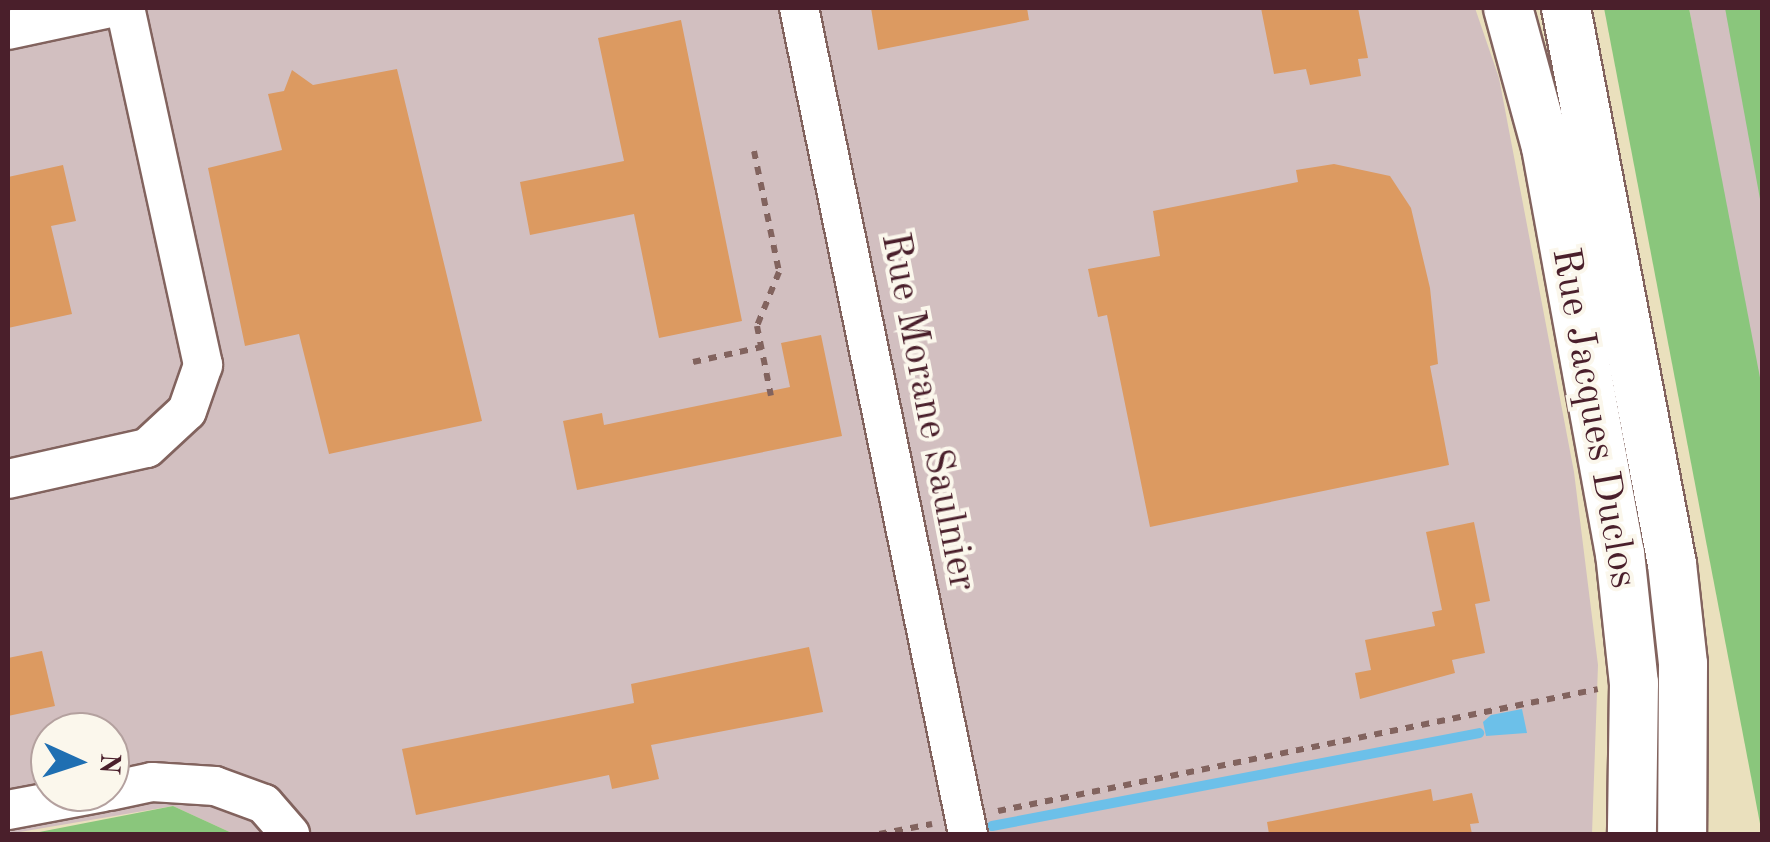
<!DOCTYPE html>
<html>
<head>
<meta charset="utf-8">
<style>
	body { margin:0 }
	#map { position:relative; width:1770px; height:842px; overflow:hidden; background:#eae0bd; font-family:"Old Standard TT",serif }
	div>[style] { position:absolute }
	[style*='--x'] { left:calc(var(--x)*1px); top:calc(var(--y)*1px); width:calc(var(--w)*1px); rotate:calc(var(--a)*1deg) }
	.industrial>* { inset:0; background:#d2bfc0 }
	.green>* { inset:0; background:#8ac67c }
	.water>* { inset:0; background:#6cc0e9 }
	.stream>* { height:10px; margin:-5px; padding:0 5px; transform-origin:5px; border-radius:5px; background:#6cc0e9 }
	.building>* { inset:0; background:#dc9a61 }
	.path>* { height:6px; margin-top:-3px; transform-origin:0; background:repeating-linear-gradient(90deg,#82635e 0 8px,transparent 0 16px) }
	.roads { filter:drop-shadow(2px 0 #82635e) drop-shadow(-2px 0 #82635e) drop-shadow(0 2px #82635e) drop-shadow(0 -2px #82635e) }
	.minor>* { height:38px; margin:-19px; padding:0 19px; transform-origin:19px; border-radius:19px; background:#fff }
	.major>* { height:48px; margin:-24px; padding:0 24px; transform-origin:24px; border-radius:24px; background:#fff }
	span { translate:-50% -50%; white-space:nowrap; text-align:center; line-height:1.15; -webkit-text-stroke:8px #fbf7ec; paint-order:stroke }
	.street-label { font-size:40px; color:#4a1f2b }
	.frame { position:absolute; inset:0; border:10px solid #4a1f2b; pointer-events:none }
	.north { position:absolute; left:30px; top:712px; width:100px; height:100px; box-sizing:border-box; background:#fbf7ec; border:2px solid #b4a19f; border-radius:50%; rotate:93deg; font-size:28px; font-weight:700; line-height:40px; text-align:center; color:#4a1f2b }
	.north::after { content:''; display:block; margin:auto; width:35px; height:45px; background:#1f6fb2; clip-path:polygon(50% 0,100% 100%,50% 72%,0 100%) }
</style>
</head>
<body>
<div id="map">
	<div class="industrial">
		<i style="clip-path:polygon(evenodd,8px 8px,1475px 8px,1499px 78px,1574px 472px,1598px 665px,1592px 834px,234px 834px,173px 806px,8px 834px,8px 8px,50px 732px,110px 732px,110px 792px,50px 792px,50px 732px)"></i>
		<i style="clip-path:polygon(1689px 8px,1762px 8px,1762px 388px,1756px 372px)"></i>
	</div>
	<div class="green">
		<i style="clip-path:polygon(1604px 8px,1689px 8px,1762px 388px,1762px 834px)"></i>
		<i style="clip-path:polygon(1725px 8px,1762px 8px,1762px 203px,1760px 199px)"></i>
		<i style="clip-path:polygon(173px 806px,234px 834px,29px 834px)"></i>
	</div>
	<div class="water">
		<i style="clip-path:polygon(1522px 709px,1527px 733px,1486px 736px,1483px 722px,1491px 715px)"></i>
	</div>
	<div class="stream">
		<i style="--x:992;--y:826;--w:496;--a:-10.8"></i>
	</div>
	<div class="building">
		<i style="clip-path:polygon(871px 8px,1027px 8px,1029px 20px,878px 50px)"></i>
		<i style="clip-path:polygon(1261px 8px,1358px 8px,1368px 58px,1358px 59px,1361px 76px,1310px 85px,1306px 69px,1274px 74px)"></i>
		<i style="clip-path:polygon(681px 20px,742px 321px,659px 338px,634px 214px,530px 235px,520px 182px,624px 161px,598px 38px)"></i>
		<i style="clip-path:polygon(397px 69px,482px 421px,329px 454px,299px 334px,245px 346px,208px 168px,282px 150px,268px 94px,284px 91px,292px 70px,313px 85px)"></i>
		<i style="clip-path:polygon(1334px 164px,1390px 176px,1411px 208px,1430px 288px,1438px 364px,1430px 366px,1449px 465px,1150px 527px,1107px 315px,1098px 317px,1088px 269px,1160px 256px,1153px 211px,1298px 182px,1296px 170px)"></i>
		<i style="clip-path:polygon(63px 165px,76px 221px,51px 226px,72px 314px,8px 328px,8px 177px)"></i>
		<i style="clip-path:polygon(821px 335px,842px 436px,577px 490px,563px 421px,602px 413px,604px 425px,790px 387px,781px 343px)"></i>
		<i style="clip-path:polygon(1474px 522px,1490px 601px,1475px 604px,1485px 653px,1452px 660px,1455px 673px,1360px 699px,1355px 673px,1371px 670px,1365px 640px,1435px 626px,1432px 612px,1442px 610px,1426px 532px)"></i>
		<i style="clip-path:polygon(809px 647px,823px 712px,651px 745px,659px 779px,612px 789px,609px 775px,416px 815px,402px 749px,634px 703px,631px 684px)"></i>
		<i style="clip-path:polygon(42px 651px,55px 706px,8px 716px,8px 658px)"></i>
		<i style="clip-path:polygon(1431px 789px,1433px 801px,1472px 793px,1479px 823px,1470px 824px,1472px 834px,1269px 834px,1267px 822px)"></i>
	</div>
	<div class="path">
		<i style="--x:754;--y:151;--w:124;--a:78.3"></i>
		<i style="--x:779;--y:272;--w:58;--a:112.2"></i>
		<i style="--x:757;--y:326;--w:71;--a:78.7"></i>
		<i style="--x:693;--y:362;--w:71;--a:-12.3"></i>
		<i style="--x:998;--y:811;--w:612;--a:-11.49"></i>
		<i style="--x:879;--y:834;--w:54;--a:-10.7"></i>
	</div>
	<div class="roads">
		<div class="minor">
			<i style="--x:799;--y:8;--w:843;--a:78.44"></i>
			<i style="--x:8;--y:30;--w:105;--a:-12.1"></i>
			<i style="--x:8;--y:479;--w:142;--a:-12.6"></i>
			<i style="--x:147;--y:448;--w:54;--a:-42.8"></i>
			<i style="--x:187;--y:411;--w:49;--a:-70.8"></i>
			<i style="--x:203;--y:365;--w:365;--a:-102.3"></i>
			<i style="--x:110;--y:791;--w:43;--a:-12.1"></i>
			<i style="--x:152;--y:782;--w:63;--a:3.6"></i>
			<i style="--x:215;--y:786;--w:52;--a:20.2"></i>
			<i style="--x:264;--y:804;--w:40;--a:49"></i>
			<i style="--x:8;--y:810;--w:97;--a:-10.7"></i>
		</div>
		<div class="major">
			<i style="--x:1508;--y:8;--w:144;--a:74.7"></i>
			<i style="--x:1546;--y:147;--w:413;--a:79.7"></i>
			<i style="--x:1620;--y:553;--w:131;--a:83.9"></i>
			<i style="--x:1634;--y:683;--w:151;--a:90.8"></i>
			<i style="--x:1566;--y:8;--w:566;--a:79.21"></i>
			<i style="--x:1672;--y:564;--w:101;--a:83.7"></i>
			<i style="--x:1683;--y:664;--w:170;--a:90.3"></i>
		</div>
	</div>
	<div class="street-label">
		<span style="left:927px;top:412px;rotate:79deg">Rue Morane Saulnier</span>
		<span style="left:1593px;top:418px;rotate:80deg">Rue Jacques Duclos</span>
	</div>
	<div class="frame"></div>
	<div class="north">N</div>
</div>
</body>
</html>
